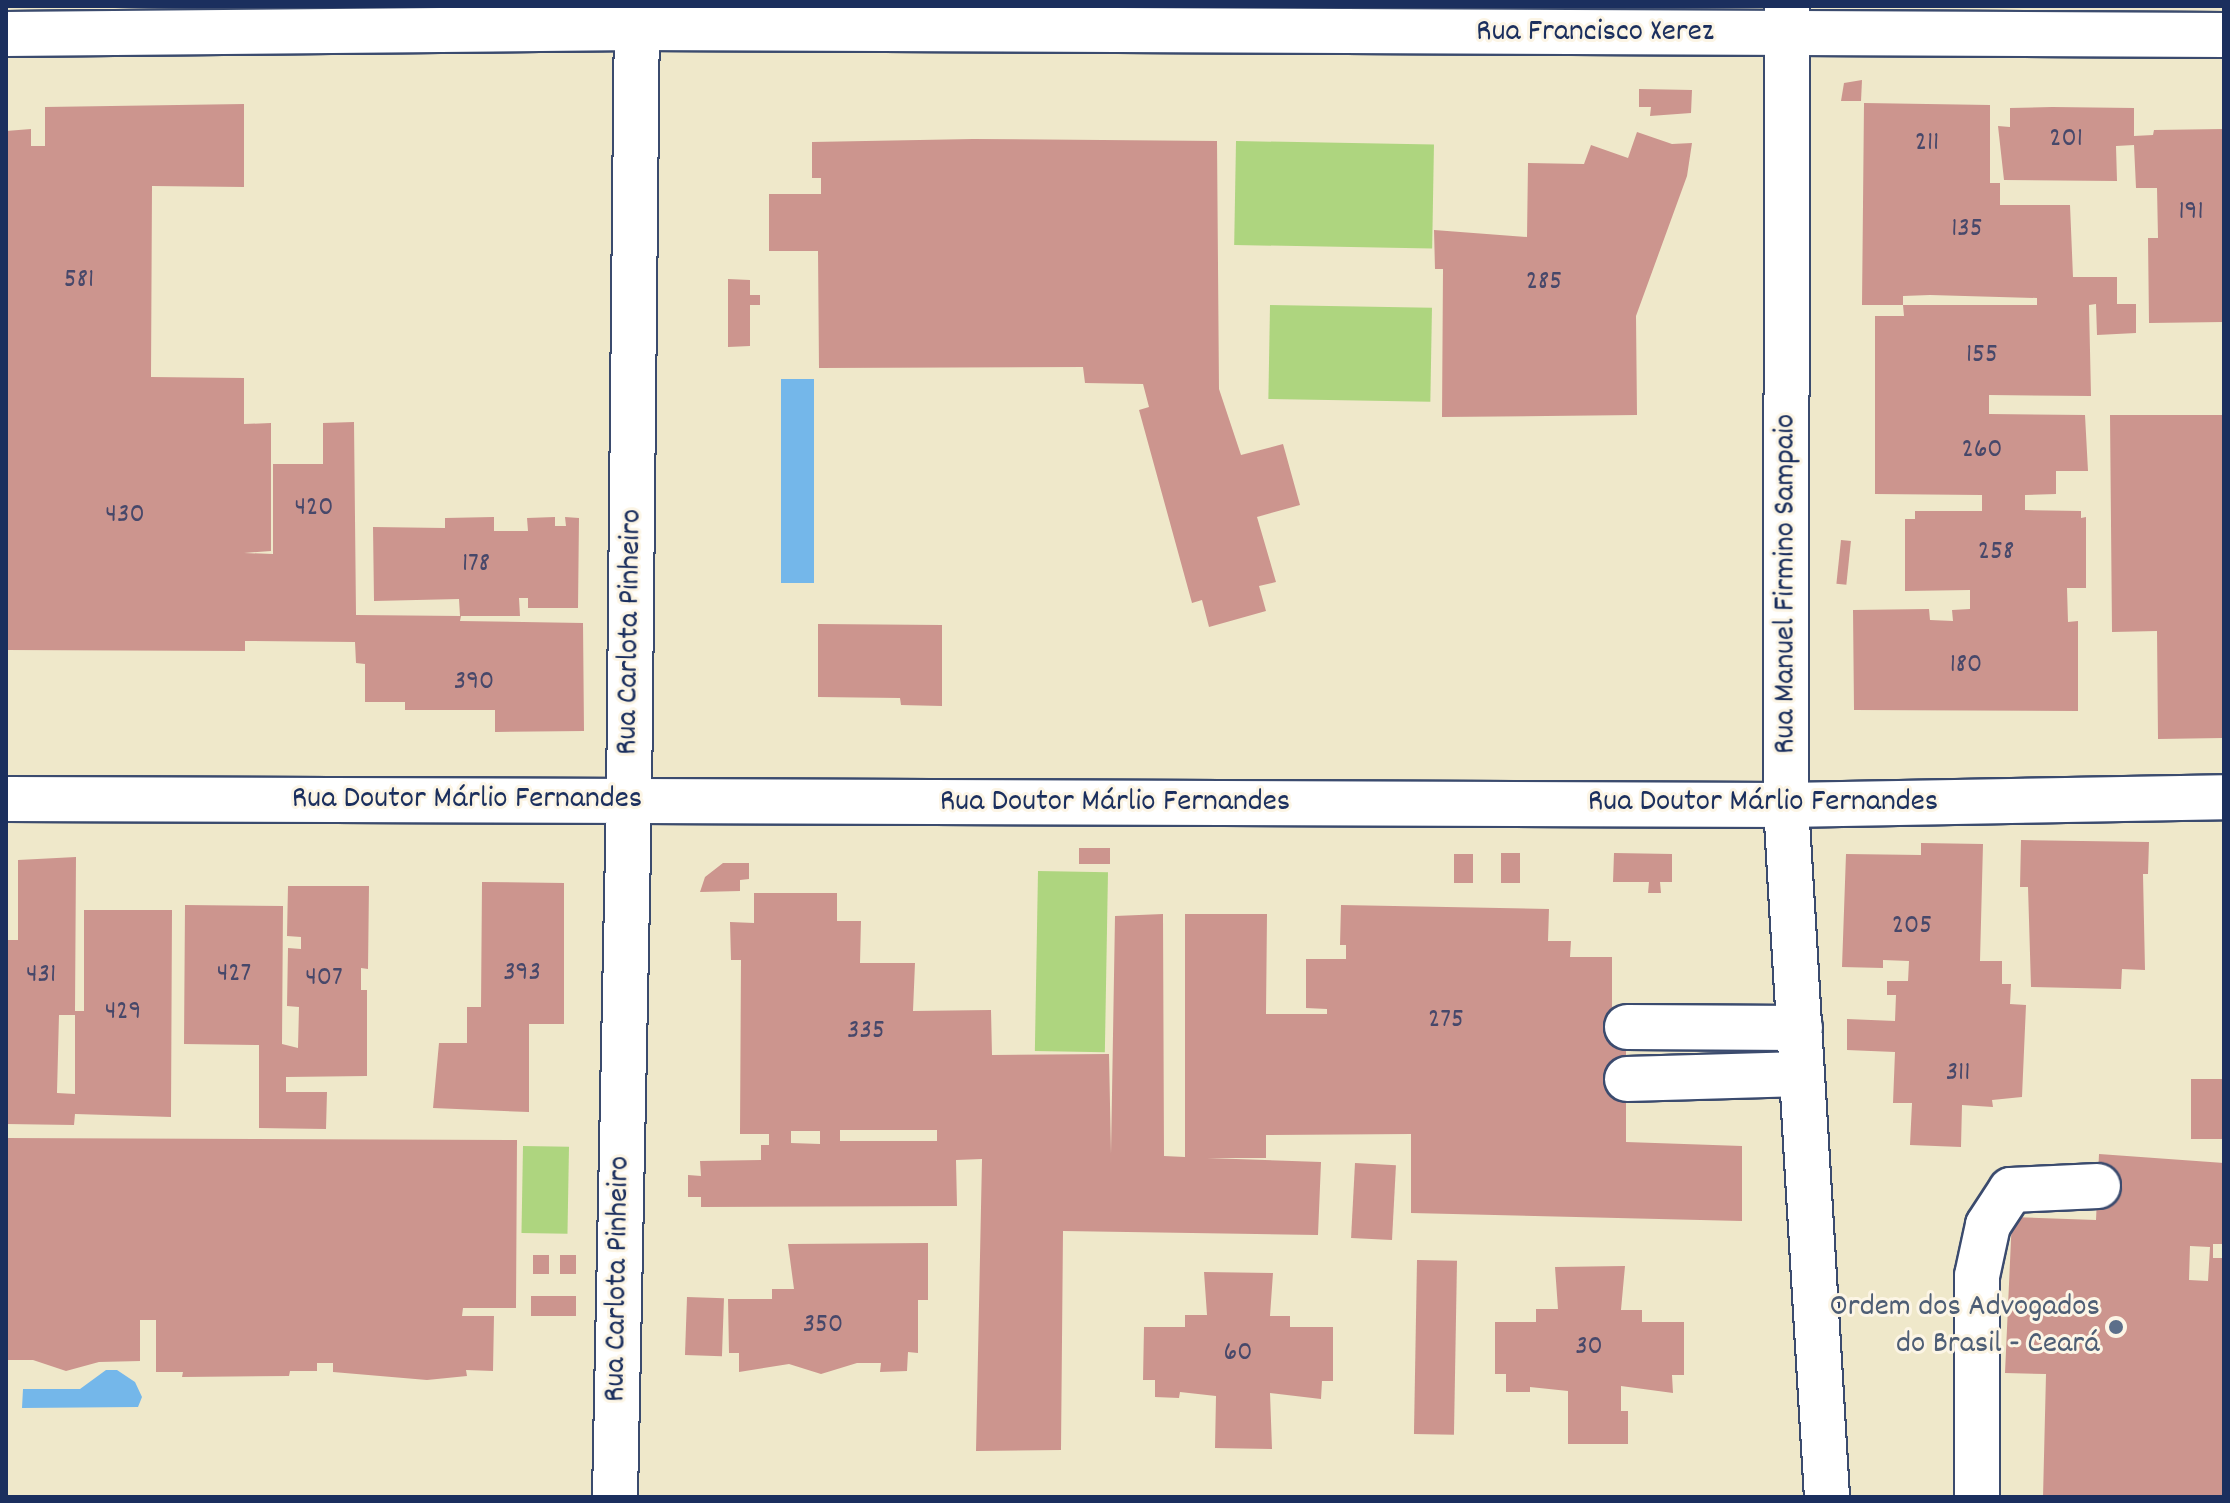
<!DOCTYPE html>
<html>
<head>
<meta charset="utf-8">
<style>
	body { margin:0 }
	#map { position:relative; width:2230px; height:1503px; overflow:hidden; background:#efe8ca; font-family:Dekko,sans-serif }
	div>[style] { position:absolute }
	[style*='--x'] { left:calc(var(--x)*1px); top:calc(var(--y)*1px); width:calc(var(--w)*1px); rotate:calc(var(--a)*1deg) }
	.green>* { inset:0; background:#aed57f; transform-origin:0 0 }
	.water>* { inset:0; background:#74b7ea; transform-origin:0 0 }
	.building>* { inset:0; background:#cc958e; transform-origin:0 0 }
	.roads { filter:drop-shadow(2px 0 #3b4b6e) drop-shadow(-2px 0 #3b4b6e) drop-shadow(0 2px #3b4b6e) drop-shadow(0 -2px #3b4b6e) }
	.minor>* { height:44px; margin:-22px; padding:0 22px; transform-origin:22px; border-radius:22px; background:#fff }
	.dots>* { width:22px; height:22px; translate:-50% -50%; box-sizing:border-box; border:4px solid #fcf5e5; border-radius:50% }
	span { translate:-50% -50%; white-space:nowrap; text-align:center; line-height:1.15; -webkit-text-stroke:6px #fcf5e5; paint-order:stroke }
	.number-label { font-size:28px; color:#47486a }
	.number-label span { -webkit-text-stroke-width:0 }
	.street-label { font-size:32px; color:#1b2f5e }
	.service-label { font-size:32px; color:#4e5e75 }
	.right { translate:-100% -50%; text-align:right }
	.frame { position:absolute; inset:0; border:8px solid #1b2f5e; pointer-events:none }
</style>
</head>
<body>
<div id="map">
	<div class="green">
		<i style="left:1236px;top:141px;width:198px;height:104px;rotate:1deg"></i>
		<i style="left:1270px;top:305px;width:162px;height:94px;rotate:1deg"></i>
		<i style="left:1038px;top:871px;width:70px;height:180px;rotate:1deg"></i>
		<i style="left:523px;top:1146px;width:46px;height:87px;rotate:1deg"></i>
	</div>
	<div class="water">
		<i style="left:781px;top:379px;width:33px;height:204px"></i>
		<i style="clip-path:polygon(106px 1370px,117px 1370px,135px 1382px,142px 1397px,138px 1407px,22px 1408px,23px 1389px,80px 1389px)"></i>
	</div>
	<div class="building">
		<i style="clip-path:polygon(1862px 80px,1861px 101px,1841px 101px,1844px 83px)"></i>
		<i style="clip-path:polygon(1639px 89px,1692px 90px,1691px 113px,1650px 116px,1651px 107px,1639px 107px)"></i>
		<i style="clip-path:polygon(1864px 103px,1990px 105px,1990px 183px,2000px 183px,2000px 205px,2070px 205px,2073px 277px,2117px 277px,2117px 304px,2136px 304px,2136px 333px,2097px 335px,2096px 304px,2089px 305px,2091px 396px,1989px 395px,1989px 414px,2085px 415px,2088px 471px,2056px 471px,2056px 494px,2025px 495px,2025px 510px,2081px 511px,2081px 518px,2086px 517px,2086px 588px,2067px 588px,2068px 622px,2078px 621px,2078px 711px,1854px 710px,1853px 610px,1929px 609px,1930px 620px,1953px 621px,1952px 610px,1970px 609px,1970px 590px,1905px 591px,1905px 519px,1915px 519px,1915px 511px,1982px 511px,1982px 495px,1875px 494px,1875px 316px,1904px 316px,1903px 305px,2037px 305px,2037px 298px,1930px 295px,1903px 296px,1903px 305px,1862px 305px)"></i>
		<i style="clip-path:polygon(244px 104px,244px 187px,152px 186px,151px 377px,244px 378px,244px 424px,271px 423px,271px 551px,244px 553px,273px 554px,273px 464px,323px 464px,323px 423px,354px 422px,356px 615px,460px 616px,459px 599px,374px 601px,373px 527px,445px 528px,445px 518px,494px 517px,494px 531px,528px 531px,527px 518px,555px 517px,555px 526px,566px 526px,565px 517px,579px 518px,578px 608px,528px 608px,528px 598px,519px 598px,520px 616px,461px 616px,460px 621px,583px 623px,584px 731px,495px 732px,495px 710px,405px 710px,405px 702px,365px 702px,365px 664px,356px 663px,355px 642px,245px 641px,245px 651px,6px 650px,6px 131px,31px 129px,31px 146px,45px 146px,45px 107px)"></i>
		<i style="clip-path:polygon(2052px 107px,2134px 108px,2134px 136px,2153px 135px,2154px 130px,2224px 129px,2224px 322px,2149px 323px,2148px 238px,2158px 238px,2157px 188px,2136px 188px,2134px 145px,2116px 146px,2117px 181px,2004px 180px,1998px 126px,2010px 127px,2010px 108px)"></i>
		<i style="clip-path:polygon(1637px 132px,1672px 144px,1692px 143px,1687px 176px,1636px 316px,1637px 415px,1442px 417px,1443px 269px,1435px 269px,1434px 230px,1527px 237px,1528px 163px,1584px 164px,1591px 145px,1628px 158px)"></i>
		<i style="clip-path:polygon(973px 139px,1217px 141px,1219px 389px,1241px 455px,1283px 444px,1300px 505px,1257px 517px,1276px 582px,1259px 586px,1266px 611px,1209px 627px,1202px 600px,1192px 603px,1139px 410px,1149px 407px,1143px 384px,1085px 383px,1083px 367px,819px 368px,818px 251px,769px 251px,769px 194px,821px 194px,821px 178px,812px 178px,812px 142px)"></i>
		<i style="clip-path:polygon(728px 279px,750px 280px,750px 295px,760px 295px,760px 305px,750px 305px,750px 346px,728px 347px)"></i>
		<i style="clip-path:polygon(2110px 415px,2224px 415px,2223px 738px,2158px 739px,2157px 631px,2112px 632px)"></i>
		<i style="left:1841px;top:540px;width:10px;height:44px;rotate:6deg"></i>
		<i style="clip-path:polygon(818px 624px,942px 625px,942px 706px,901px 705px,900px 698px,818px 697px)"></i>
		<i style="clip-path:polygon(2021px 840px,2149px 842px,2148px 874px,2143px 874px,2145px 970px,2122px 969px,2121px 989px,2031px 987px,2028px 887px,2020px 887px)"></i>
		<i style="clip-path:polygon(1921px 843px,1983px 844px,1980px 961px,2002px 961px,2002px 984px,2011px 984px,2010px 1004px,2026px 1005px,2022px 1097px,1992px 1100px,1993px 1107px,1962px 1105px,1961px 1147px,1910px 1145px,1912px 1103px,1893px 1103px,1895px 1052px,1847px 1050px,1847px 1019px,1895px 1021px,1896px 995px,1887px 995px,1887px 981px,1908px 981px,1909px 961px,1883px 960px,1883px 968px,1842px 967px,1846px 854px,1921px 855px)"></i>
		<i style="left:1110px;top:848px;width:16px;height:31px;rotate:90deg"></i>
		<i style="left:1501px;top:853px;width:19px;height:30px"></i>
		<i style="clip-path:polygon(1614px 853px,1672px 854px,1672px 882px,1660px 882px,1661px 893px,1648px 893px,1649px 882px,1613px 882px)"></i>
		<i style="left:1454px;top:854px;width:19px;height:29px"></i>
		<i style="clip-path:polygon(evenodd,76px 857px,75px 1011px,84px 1011px,84px 910px,172px 910px,171px 1117px,75px 1114px,74px 1125px,6px 1124px,6px 940px,18px 940px,18px 860px,76px 857px,59px 1015px,75px 1015px,75px 1094px,57px 1093px,59px 1015px)"></i>
		<i style="clip-path:polygon(723px 863px,749px 863px,749px 879px,740px 880px,740px 891px,700px 892px,705px 877px)"></i>
		<i style="clip-path:polygon(482px 882px,564px 883px,564px 1024px,529px 1024px,529px 1112px,433px 1108px,439px 1043px,467px 1043px,467px 1007px,481px 1007px)"></i>
		<i style="clip-path:polygon(288px 886px,369px 886px,368px 969px,361px 968px,361px 990px,367px 990px,367px 1076px,286px 1077px,286px 1092px,327px 1092px,326px 1129px,259px 1128px,259px 1045px,184px 1044px,185px 905px,283px 906px,282px 1044px,298px 1048px,299px 1007px,287px 1006px,288px 948px,301px 949px,301px 937px,287px 936px)"></i>
		<i style="clip-path:polygon(evenodd,754px 893px,837px 893px,837px 921px,861px 921px,860px 963px,915px 963px,913px 1011px,991px 1010px,992px 1055px,1109px 1054px,1111px 1154px,1115px 916px,1163px 914px,1164px 1156px,1185px 1157px,1185px 914px,1267px 914px,1266px 1014px,1327px 1014px,1327px 1009px,1306px 1008px,1306px 959px,1346px 959px,1346px 945px,1340px 945px,1341px 905px,1549px 909px,1548px 941px,1571px 941px,1570px 957px,1612px 957px,1612px 1008px,1626px 1008px,1626px 1142px,1742px 1146px,1742px 1221px,1411px 1213px,1411px 1134px,1266px 1135px,1266px 1158px,1207px 1158px,1321px 1162px,1318px 1235px,1063px 1231px,1061px 1450px,976px 1451px,982px 1159px,956px 1160px,957px 1206px,701px 1207px,701px 1197px,688px 1197px,688px 1175px,701px 1176px,700px 1161px,761px 1160px,761px 1145px,769px 1145px,769px 1134px,740px 1134px,741px 960px,731px 960px,730px 922px,754px 923px,754px 893px,840px 1130px,937px 1130px,937px 1141px,840px 1141px,840px 1130px,754px 893px,791px 1131px,820px 1131px,820px 1144px,791px 1143px,791px 1131px)"></i>
		<i style="left:2191px;top:1079px;width:33px;height:60px"></i>
		<i style="clip-path:polygon(6px 1138px,517px 1140px,516px 1308px,463px 1308px,462px 1316px,494px 1316px,493px 1371px,466px 1370px,467px 1376px,427px 1380px,333px 1372px,333px 1363px,317px 1363px,317px 1371px,290px 1371px,289px 1376px,182px 1377px,183px 1372px,156px 1372px,156px 1320px,140px 1320px,140px 1361px,99px 1362px,66px 1371px,33px 1360px,6px 1360px)"></i>
		<i style="clip-path:polygon(evenodd,2099px 1154px,2224px 1163px,2224px 1244px,2213px 1244px,2213px 1258px,2224px 1258px,2224px 1497px,2043px 1497px,2046px 1374px,2005px 1373px,2012px 1217px,2096px 1220px,2099px 1154px,2190px 1246px,2210px 1247px,2208px 1281px,2189px 1280px,2190px 1246px)"></i>
		<i style="left:1355px;top:1163px;width:41px;height:75px;rotate:3deg"></i>
		<i style="clip-path:polygon(928px 1243px,928px 1300px,918px 1300px,918px 1353px,908px 1352px,907px 1371px,880px 1372px,881px 1363px,857px 1363px,821px 1374px,789px 1364px,739px 1372px,739px 1353px,729px 1353px,728px 1299px,772px 1299px,772px 1289px,794px 1289px,788px 1244px)"></i>
		<i style="left:549px;top:1255px;width:19px;height:16px;rotate:90deg"></i>
		<i style="left:560px;top:1255px;width:16px;height:19px"></i>
		<i style="left:1417px;top:1260px;width:40px;height:174px;rotate:1deg"></i>
		<i style="clip-path:polygon(1625px 1266px,1621px 1310px,1642px 1310px,1642px 1322px,1684px 1322px,1684px 1375px,1672px 1375px,1673px 1393px,1621px 1386px,1621px 1411px,1628px 1411px,1628px 1444px,1568px 1444px,1568px 1391px,1530px 1387px,1530px 1392px,1506px 1392px,1506px 1374px,1495px 1374px,1495px 1322px,1536px 1322px,1536px 1309px,1558px 1309px,1555px 1267px)"></i>
		<i style="clip-path:polygon(1204px 1272px,1273px 1273px,1270px 1316px,1290px 1316px,1290px 1327px,1333px 1327px,1333px 1381px,1322px 1381px,1321px 1399px,1270px 1393px,1272px 1449px,1215px 1448px,1216px 1396px,1180px 1392px,1179px 1398px,1155px 1397px,1155px 1380px,1143px 1380px,1144px 1327px,1185px 1327px,1185px 1315px,1207px 1315px)"></i>
		<i style="left:531px;top:1296px;width:45px;height:20px"></i>
		<i style="left:687px;top:1297px;width:37px;height:58px;rotate:2deg"></i>
	</div>
	<div class="roads">
		<div class="minor">
			<i style="--x:1787;--y:6;--w:799;--a:90.07"></i>
			<i style="--x:1786;--y:805;--w:693;--a:86.61"></i>
			<i style="--x:6;--y:34;--w:631;--a:-0.54"></i>
			<i style="--x:637;--y:28;--w:1587;--a:0.25"></i>
			<i style="--x:6;--y:799;--w:1780;--a:0.19"></i>
			<i style="--x:1786;--y:805;--w:438;--a:-1"></i>
			<i style="--x:1627;--y:1027;--w:173;--a:0.3"></i>
			<i style="--x:1627;--y:1079;--w:175;--a:-1.6"></i>
			<i style="--x:615;--y:1497;--w:696;--a:-88.85"></i>
			<i style="--x:629;--y:801;--w:795;--a:-89.42"></i>
			<i style="--x:1977;--y:1497;--w:221;--a:-90"></i>
			<i style="--x:1977;--y:1276;--w:52;--a:-77.8"></i>
			<i style="--x:1988;--y:1225;--w:42;--a:-56.7"></i>
			<i style="--x:2011;--y:1190;--w:87;--a:-2.6"></i>
		</div>
	</div>
	<div class="dots">
		<i style="left:2116px;top:1327px;background:#5c6f8a"></i>
	</div>
	<div class="number-label">
		<span style="left:2066px;top:140px">201</span>
		<span style="left:1927px;top:144px">211</span>
		<span style="left:2191px;top:213px">191</span>
		<span style="left:1967px;top:230px">135</span>
		<span style="left:79px;top:281px">581</span>
		<span style="left:1544px;top:283px">285</span>
		<span style="left:1982px;top:356px">155</span>
		<span style="left:1982px;top:451px">260</span>
		<span style="left:314px;top:509px">420</span>
		<span style="left:125px;top:516px">430</span>
		<span style="left:1996px;top:553px">258</span>
		<span style="left:476px;top:565px">178</span>
		<span style="left:1966px;top:666px">180</span>
		<span style="left:474px;top:683px">390</span>
		<span style="left:1912px;top:927px">205</span>
		<span style="left:522px;top:974px">393</span>
		<span style="left:234px;top:975px">427</span>
		<span style="left:41px;top:976px">431</span>
		<span style="left:324px;top:979px">407</span>
		<span style="left:123px;top:1013px">429</span>
		<span style="left:1446px;top:1021px">275</span>
		<span style="left:866px;top:1032px">335</span>
		<span style="left:1958px;top:1074px">311</span>
		<span style="left:823px;top:1326px">350</span>
		<span style="left:1589px;top:1348px">30</span>
		<span style="left:1238px;top:1354px">60</span>
	</div>
	<div class="street-label">
		<span style="left:1595px;top:33px">Rua Francisco Xerez</span>
		<span style="left:1787px;top:584px;rotate:-90deg">Rua Manuel Firmino Sampaio</span>
		<span style="left:631px;top:632px;rotate:-89deg">Rua Carlota Pinheiro</span>
		<span style="left:467px;top:800px">Rua Doutor Márlio Fernandes</span>
		<span style="left:1115px;top:803px">Rua Doutor Márlio Fernandes</span>
		<span style="left:1763px;top:803px">Rua Doutor Márlio Fernandes</span>
		<span style="left:619px;top:1279px;rotate:-89deg">Rua Carlota Pinheiro</span>
	</div>
	<div class="service-label">
		<span class="right" style="left:2100px;top:1327px">Ordem dos Advogados<br>do Brasil - Ceará</span>
	</div>
	<div class="frame"></div>
</div>
</body>
</html>
